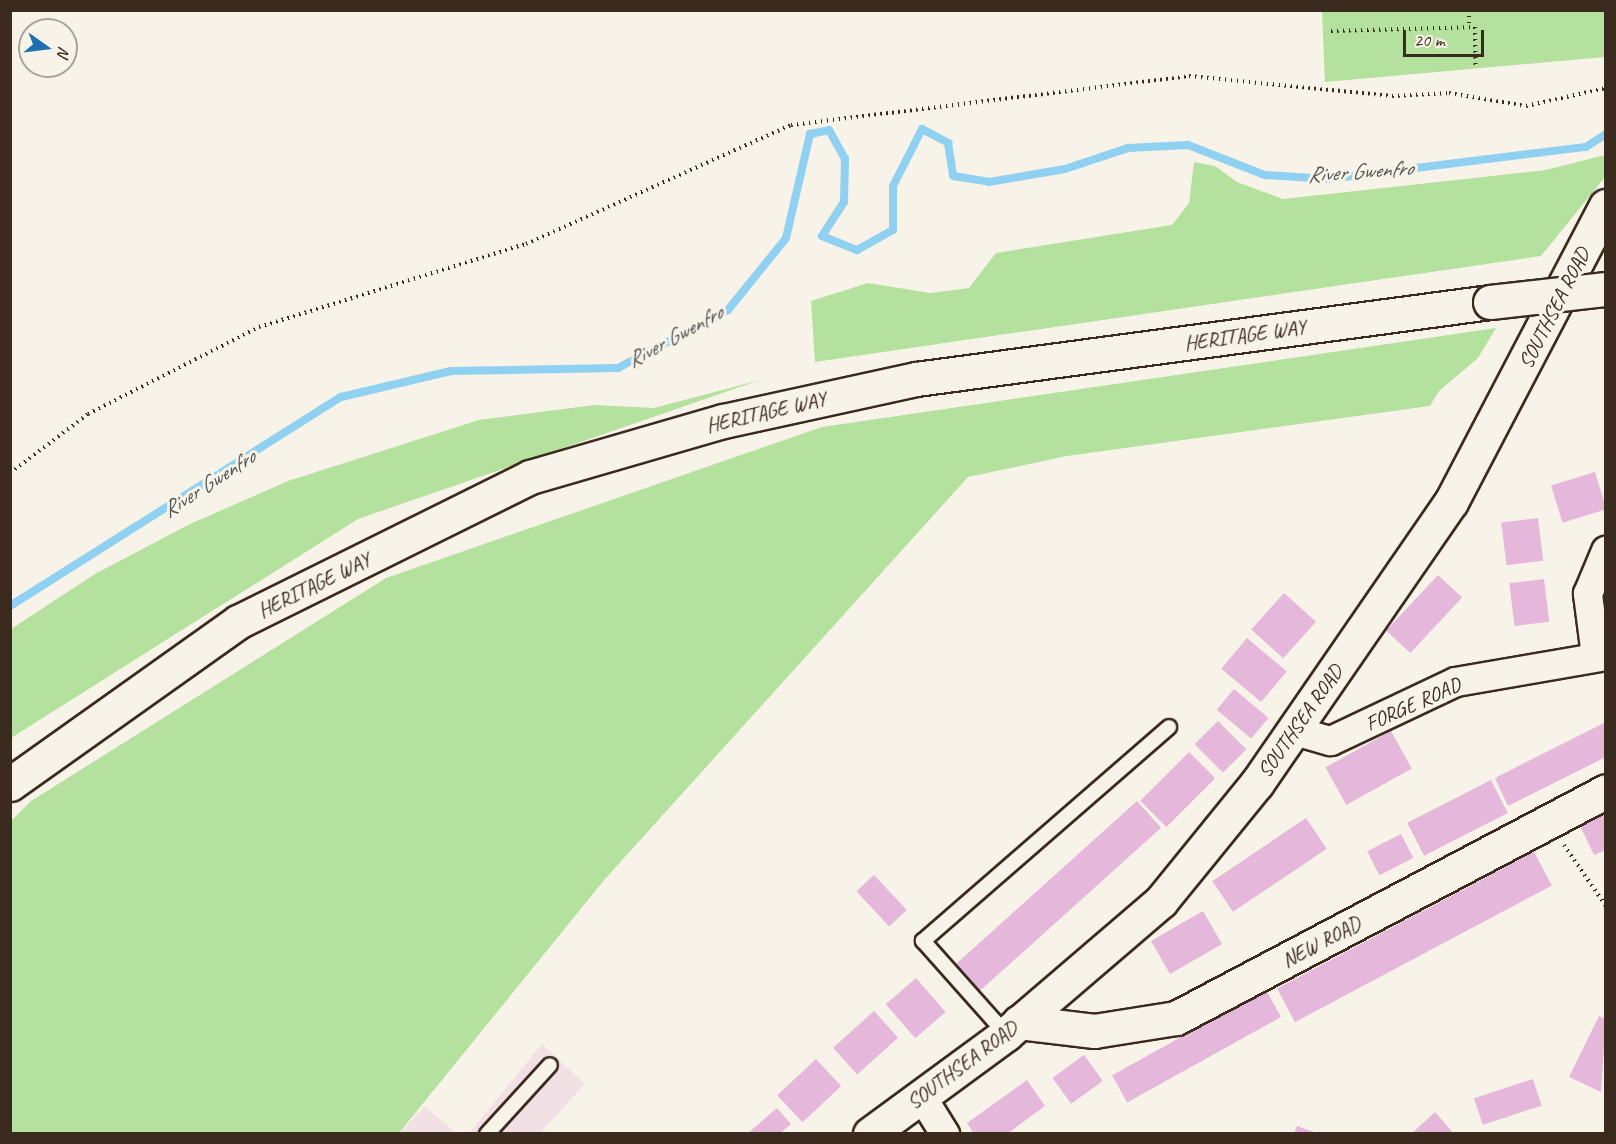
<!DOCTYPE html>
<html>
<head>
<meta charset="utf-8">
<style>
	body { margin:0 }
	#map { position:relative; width:1616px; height:1144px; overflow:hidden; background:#f7f3e8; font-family:Caveat,sans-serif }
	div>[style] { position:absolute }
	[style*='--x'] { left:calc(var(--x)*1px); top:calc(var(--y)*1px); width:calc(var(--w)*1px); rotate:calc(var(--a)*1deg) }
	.built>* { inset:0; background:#f2e1e4 }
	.green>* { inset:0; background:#b5e19e }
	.stream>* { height:8px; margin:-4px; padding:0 4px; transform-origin:4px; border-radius:4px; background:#90d0f1 }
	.building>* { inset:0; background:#e5b7da; transform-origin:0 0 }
	.path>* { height:4px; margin-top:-2px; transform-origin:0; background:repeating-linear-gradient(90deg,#3b2a1e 0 1.5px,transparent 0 6px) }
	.roads { filter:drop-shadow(2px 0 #3b2a1e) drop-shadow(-2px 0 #3b2a1e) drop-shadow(0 2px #3b2a1e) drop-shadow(0 -2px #3b2a1e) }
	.service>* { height:14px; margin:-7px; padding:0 7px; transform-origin:7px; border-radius:7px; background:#f7f3e8 }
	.minor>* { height:28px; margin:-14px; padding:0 14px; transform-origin:14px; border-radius:14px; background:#f7f3e8 }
	.tertiary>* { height:33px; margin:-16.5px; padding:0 16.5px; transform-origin:16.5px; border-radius:16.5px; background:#f7f3e8 }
	.secondary>* { height:33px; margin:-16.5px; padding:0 16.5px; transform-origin:16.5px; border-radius:16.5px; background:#f7f3e8 }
	.bridges { filter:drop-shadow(2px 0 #3b2a1e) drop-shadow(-2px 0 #3b2a1e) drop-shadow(0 2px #3b2a1e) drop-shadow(0 -2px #3b2a1e) }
	.tertiary-bridge>* { height:33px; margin:-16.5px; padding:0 16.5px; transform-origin:16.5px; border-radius:16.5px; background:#f7f3e8 }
	span { translate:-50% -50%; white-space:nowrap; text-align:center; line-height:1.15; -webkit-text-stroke:6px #f7f3e8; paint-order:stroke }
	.street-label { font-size:21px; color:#3b2a1e }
	.water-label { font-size:22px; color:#505453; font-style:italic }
	.frame { position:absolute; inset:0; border:12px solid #3b2a1e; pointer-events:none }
	.north { position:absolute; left:18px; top:18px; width:60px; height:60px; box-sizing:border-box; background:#f7f3e8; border:2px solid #aca397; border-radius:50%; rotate:104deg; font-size:16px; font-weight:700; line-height:24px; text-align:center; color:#3b2a1e }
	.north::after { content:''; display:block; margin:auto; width:21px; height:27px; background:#1f6fb2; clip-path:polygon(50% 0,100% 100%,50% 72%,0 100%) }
	.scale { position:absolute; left:1403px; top:30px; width:81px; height:27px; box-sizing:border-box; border:3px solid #3b2a1e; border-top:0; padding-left:8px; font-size:18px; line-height:21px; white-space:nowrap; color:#3b2a1e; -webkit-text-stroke:4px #f7f3e8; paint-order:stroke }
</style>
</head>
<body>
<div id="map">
	<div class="built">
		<i style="clip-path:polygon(542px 1044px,585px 1084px,540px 1133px,468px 1134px)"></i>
		<i style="clip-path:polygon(425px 1106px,456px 1133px,399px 1134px)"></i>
	</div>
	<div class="green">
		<i style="clip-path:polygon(1322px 11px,1605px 11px,1605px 57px,1325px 82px)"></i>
		<i style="clip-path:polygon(1605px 155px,1605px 177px,1541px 256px,815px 362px,811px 301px,868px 283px,930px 293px,969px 288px,996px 253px,1172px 225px,1189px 203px,1194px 162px,1215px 166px,1237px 182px,1283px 199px,1546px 170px)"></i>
		<i style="clip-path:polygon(1496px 328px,1478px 358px,1439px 391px,1430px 406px,1067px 456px,968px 477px,605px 879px,399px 1133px,11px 1133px,11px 821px,31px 801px,386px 578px,822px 427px)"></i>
		<i style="clip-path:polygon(760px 380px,358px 519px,11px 738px,11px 629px,95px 574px,188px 525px,288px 481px,479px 420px,594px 405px,654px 408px)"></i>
	</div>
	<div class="stream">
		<i style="--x:10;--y:606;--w:391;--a:-32.3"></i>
		<i style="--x:341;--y:397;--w:113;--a:-13.3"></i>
		<i style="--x:451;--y:371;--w:167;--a:-1"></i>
		<i style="--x:618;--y:368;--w:124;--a:-27.8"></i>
		<i style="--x:728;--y:310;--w:92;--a:-51.1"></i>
		<i style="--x:786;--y:238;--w:107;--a:-77"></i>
		<i style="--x:810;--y:134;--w:19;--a:-12"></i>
		<i style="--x:829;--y:130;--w:33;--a:61"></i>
		<i style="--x:845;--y:159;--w:43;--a:91.3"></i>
		<i style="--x:844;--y:202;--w:40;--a:122.9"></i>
		<i style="--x:822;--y:236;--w:38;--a:22"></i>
		<i style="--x:857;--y:250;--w:41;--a:-29.1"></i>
		<i style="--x:893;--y:230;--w:44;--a:-90"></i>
		<i style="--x:893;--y:186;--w:64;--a:-63"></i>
		<i style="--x:922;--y:129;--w:30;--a:28"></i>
		<i style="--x:948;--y:143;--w:33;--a:81"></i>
		<i style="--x:953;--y:176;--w:36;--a:9"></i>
		<i style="--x:989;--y:182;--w:77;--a:-9.7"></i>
		<i style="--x:1065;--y:169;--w:66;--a:-18.4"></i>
		<i style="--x:1128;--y:148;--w:60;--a:-2.9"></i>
		<i style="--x:1188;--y:145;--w:83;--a:21.3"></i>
		<i style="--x:1265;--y:175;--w:63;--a:3.6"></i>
		<i style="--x:1328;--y:179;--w:260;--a:-7.1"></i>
		<i style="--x:1586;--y:147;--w:24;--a:-33"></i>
	</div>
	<div class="building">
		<i style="left:1595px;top:472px;width:39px;height:46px;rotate:73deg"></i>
		<i style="left:1538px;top:518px;width:43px;height:37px;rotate:83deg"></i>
		<i style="left:1438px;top:575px;width:33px;height:76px;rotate:43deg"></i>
		<i style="left:1544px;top:579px;width:43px;height:35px;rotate:83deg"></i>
		<i style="left:1284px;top:593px;width:43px;height:49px;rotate:42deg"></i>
		<i style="left:1247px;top:638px;width:52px;height:40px;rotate:40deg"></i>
		<i style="left:1234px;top:689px;width:45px;height:27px;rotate:40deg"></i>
		<i style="left:1218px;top:721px;width:40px;height:33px;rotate:45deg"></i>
		<i style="clip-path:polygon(1606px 722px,1606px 757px,1508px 806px,1495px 778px)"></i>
		<i style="left:1391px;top:731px;width:43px;height:75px;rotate:61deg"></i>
		<i style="left:1189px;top:752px;width:37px;height:69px;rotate:45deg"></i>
		<i style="left:1491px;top:780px;width:37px;height:94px;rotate:63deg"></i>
		<i style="left:1137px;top:801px;width:36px;height:249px;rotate:48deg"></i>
		<i style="clip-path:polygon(1606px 813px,1606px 850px,1594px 855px,1580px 826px)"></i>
		<i style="left:1306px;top:818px;width:37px;height:113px;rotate:56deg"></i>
		<i style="left:1401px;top:834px;width:27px;height:38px;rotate:63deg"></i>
		<i style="left:1534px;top:852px;width:38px;height:291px;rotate:62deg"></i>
		<i style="left:874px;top:875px;width:48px;height:24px;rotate:47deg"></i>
		<i style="left:1203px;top:911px;width:38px;height:60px;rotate:60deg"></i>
		<i style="left:916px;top:978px;width:45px;height:40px;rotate:49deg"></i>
		<i style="left:1266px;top:990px;width:31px;height:176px;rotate:61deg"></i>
		<i style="left:874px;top:1011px;width:36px;height:55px;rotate:48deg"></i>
		<i style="clip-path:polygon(1599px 1016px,1606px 1019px,1601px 1092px,1569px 1077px)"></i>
		<i style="left:1084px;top:1055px;width:32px;height:39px;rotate:54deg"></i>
		<i style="left:816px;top:1059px;width:37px;height:53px;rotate:47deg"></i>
		<i style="left:1533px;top:1079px;width:28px;height:62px;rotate:72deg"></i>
		<i style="clip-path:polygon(1027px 1080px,1045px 1106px,1007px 1134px,974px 1134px,967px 1123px)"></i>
		<i style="clip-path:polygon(777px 1108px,791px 1124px,779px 1134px,747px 1134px)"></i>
		<i style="clip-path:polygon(1435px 1112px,1454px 1134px,1411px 1134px)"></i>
		<i style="clip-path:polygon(1297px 1126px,1317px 1133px,1317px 1134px,1294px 1134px)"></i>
	</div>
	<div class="path">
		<i style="--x:1469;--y:10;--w:17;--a:90"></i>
		<i style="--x:1331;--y:31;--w:144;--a:-1.6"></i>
		<i style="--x:1475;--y:27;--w:39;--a:89"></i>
		<i style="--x:10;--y:473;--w:98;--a:-37.1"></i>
		<i style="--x:88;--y:414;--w:192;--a:-27"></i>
		<i style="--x:259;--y:327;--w:280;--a:-17.3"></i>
		<i style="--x:526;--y:244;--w:290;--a:-24.2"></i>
		<i style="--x:791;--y:125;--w:401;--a:-7"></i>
		<i style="--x:1189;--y:76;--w:204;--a:5.6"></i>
		<i style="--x:1392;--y:96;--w:57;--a:-3"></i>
		<i style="--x:1449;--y:93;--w:78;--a:9.6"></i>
		<i style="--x:1526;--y:106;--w:82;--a:-12.7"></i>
		<i style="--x:1564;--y:845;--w:74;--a:55.5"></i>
	</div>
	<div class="roads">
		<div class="service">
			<i style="--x:1006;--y:1034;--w:125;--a:-131.7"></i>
			<i style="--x:923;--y:941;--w:326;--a:-41"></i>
			<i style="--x:487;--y:1134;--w:93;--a:-47.6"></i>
		</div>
		<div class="minor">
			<i style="--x:1596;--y:656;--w:63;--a:-97.4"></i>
			<i style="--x:1588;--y:594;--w:47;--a:-67.3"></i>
			<i style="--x:1295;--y:731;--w:37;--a:16"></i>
			<i style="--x:1331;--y:741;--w:138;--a:-25.3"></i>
			<i style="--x:1456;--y:682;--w:152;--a:-9.8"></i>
			<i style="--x:922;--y:1097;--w:44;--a:58.1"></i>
		</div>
		<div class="tertiary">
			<i style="--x:10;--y:784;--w:280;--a:-35.4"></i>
			<i style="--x:238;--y:622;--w:326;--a:-26.4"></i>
			<i style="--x:530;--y:477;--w:201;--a:-16.2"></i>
			<i style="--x:723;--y:421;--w:198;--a:-12.3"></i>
			<i style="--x:916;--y:379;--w:579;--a:-7.64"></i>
			<i style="--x:1019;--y:1022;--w:76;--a:6.8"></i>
			<i style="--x:1094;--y:1031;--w:83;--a:-9"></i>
			<i style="--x:1176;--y:1018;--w:486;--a:-27.8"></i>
		</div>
		<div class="secondary">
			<i style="--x:870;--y:1134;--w:169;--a:-36.3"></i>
			<i style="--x:1006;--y:1034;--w:204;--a:-40.6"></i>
			<i style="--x:1161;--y:901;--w:152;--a:-50.9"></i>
			<i style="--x:1257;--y:783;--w:341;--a:-55.4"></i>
			<i style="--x:1451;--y:502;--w:334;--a:-62.4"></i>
		</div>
	</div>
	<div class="bridges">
		<div class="tertiary-bridge">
			<i style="--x:1490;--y:302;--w:117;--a:-6.4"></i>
		</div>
	</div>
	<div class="street-label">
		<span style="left:1554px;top:308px;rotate:-63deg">SOUTHSEA ROAD</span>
		<span style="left:1245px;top:335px;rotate:-8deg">HERITAGE WAY</span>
		<span style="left:766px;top:412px;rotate:-13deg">HERITAGE WAY</span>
		<span style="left:314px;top:585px;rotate:-26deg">HERITAGE WAY</span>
		<span style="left:1413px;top:704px;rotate:-24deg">FORGE ROAD</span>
		<span style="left:1300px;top:721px;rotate:-55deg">SOUTHSEA ROAD</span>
		<span style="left:1321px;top:942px;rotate:-28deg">NEW ROAD</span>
		<span style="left:962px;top:1065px;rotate:-37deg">SOUTHSEA ROAD</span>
	</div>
	<div class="water-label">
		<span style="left:1360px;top:172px;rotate:-4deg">River Gwenfro</span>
		<span style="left:675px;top:337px;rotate:-29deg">River Gwenfro</span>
		<span style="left:209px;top:484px;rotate:-33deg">River Gwenfro</span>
	</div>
	<div class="frame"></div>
	<div class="north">N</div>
	<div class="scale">20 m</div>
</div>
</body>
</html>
